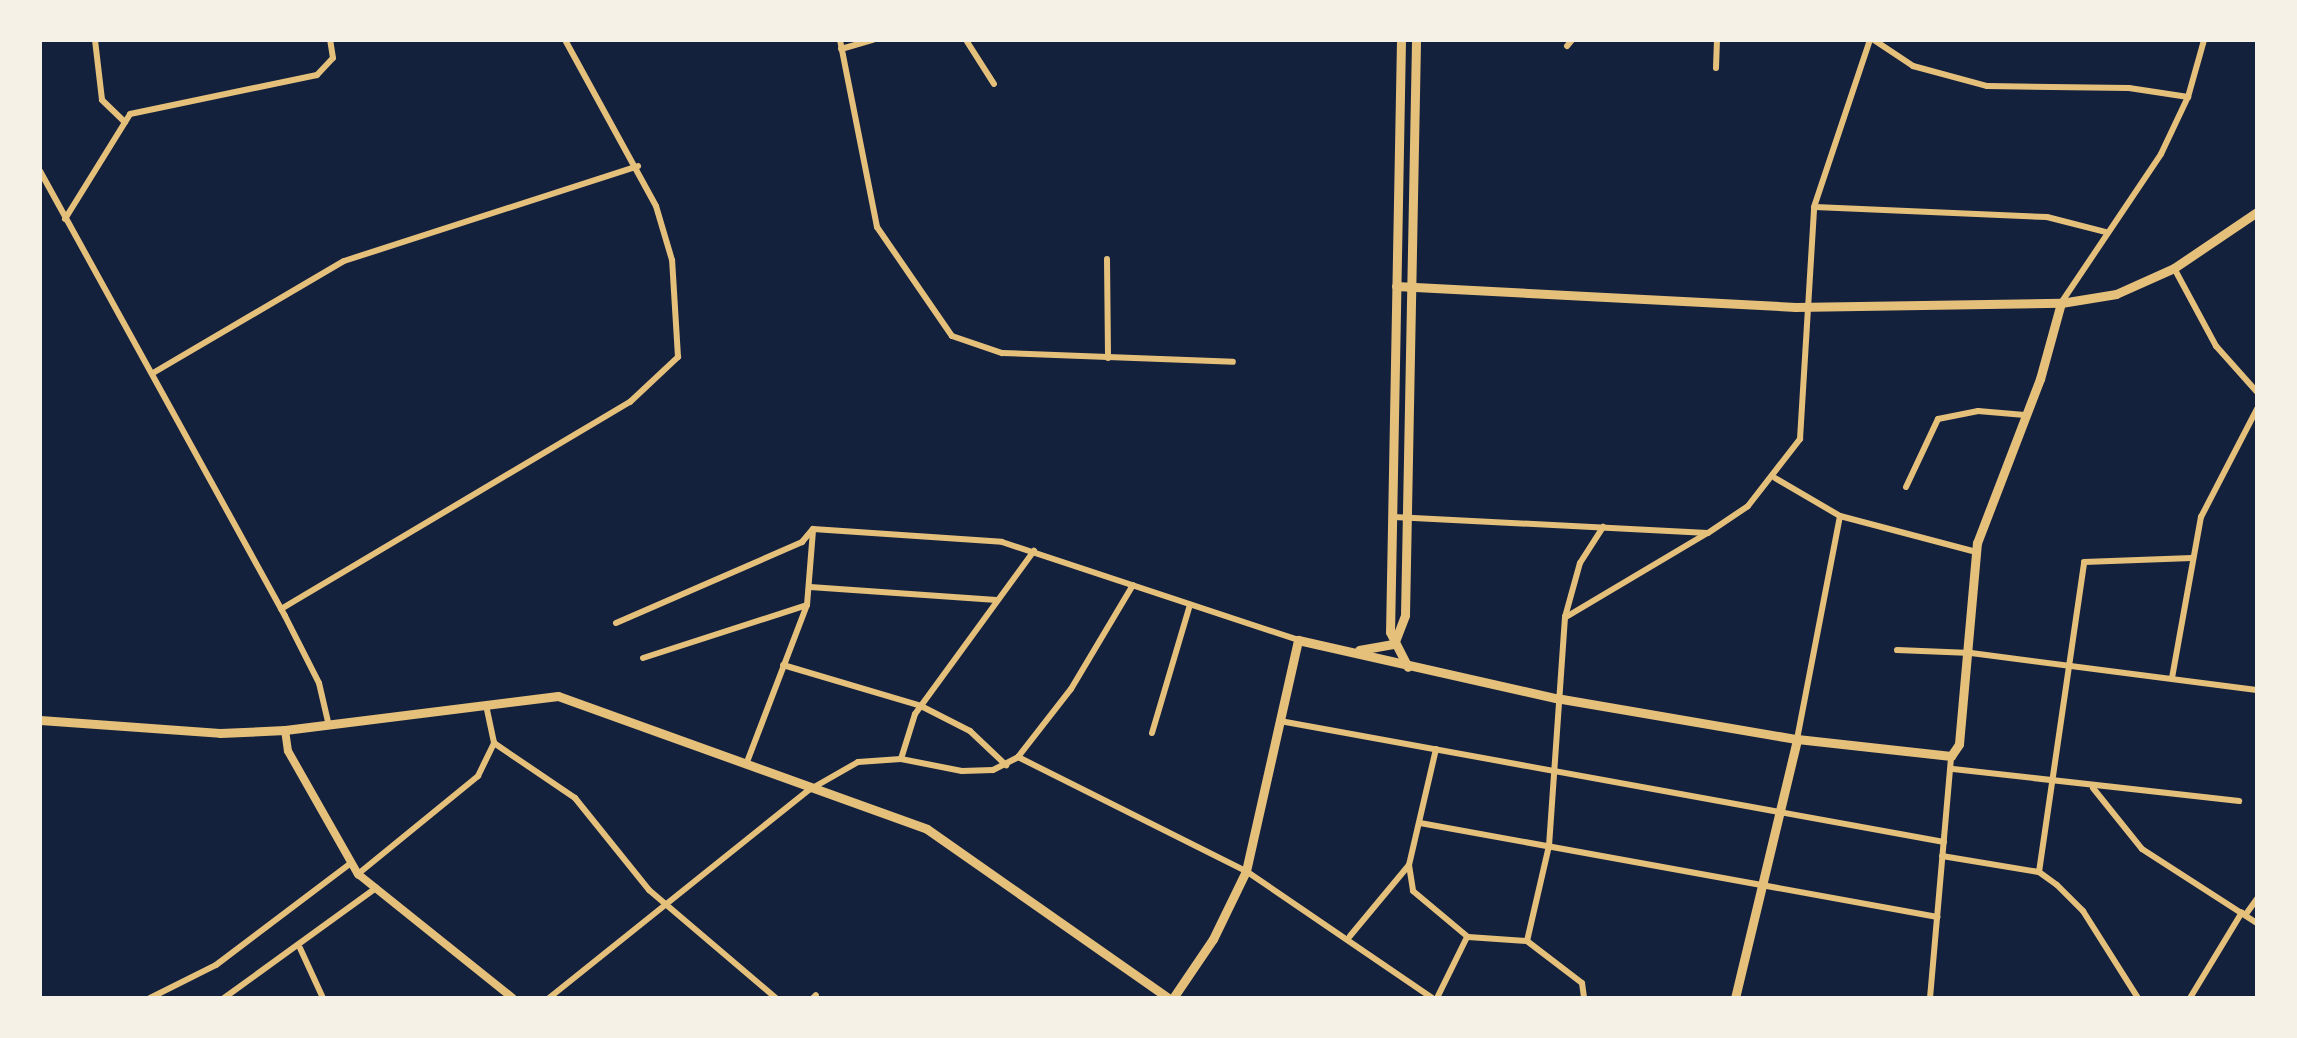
<!DOCTYPE html>
<html>
<head>
<meta charset="utf-8">
<style>
	body { margin:0 }
	#map { position:relative; width:2297px; height:1038px; overflow:hidden; background:#14213d; font-family:Inter,sans-serif }
	div>[style] { position:absolute }
	[style*='--x'] { left:calc(var(--x)*1px); top:calc(var(--y)*1px); width:calc(var(--w)*1px); rotate:calc(var(--a)*1deg) }
	.minor>* { height:6px; margin:-3px; padding:0 3px; transform-origin:3px; border-radius:3px; background:#e5c07b }
	.tertiary>* { height:8px; margin:-4px; padding:0 4px; transform-origin:4px; border-radius:4px; background:#e5c07b }
	.secondary>* { height:9px; margin:-4.5px; padding:0 4.5px; transform-origin:4.5px; border-radius:4.5px; background:#e5c07b }
	span { translate:-50% -50%; white-space:nowrap; text-align:center; line-height:1.15; -webkit-text-stroke:8px #f6f1e7; paint-order:stroke }
	.frame { position:absolute; inset:0; border:42px solid #f6f1e7; pointer-events:none }
</style>
</head>
<body>
<div id="map">
	<div class="minor">
		<i style="--x:95;--y:40;--w:60;--a:83.3"></i>
		<i style="--x:102;--y:100;--w:32;--a:44"></i>
		<i style="--x:840;--y:40;--w:191;--a:78.8"></i>
		<i style="--x:877;--y:227;--w:132;--a:55.5"></i>
		<i style="--x:952;--y:336;--w:53;--a:18.8"></i>
		<i style="--x:1002;--y:353;--w:231;--a:2.2"></i>
		<i style="--x:966;--y:40;--w:52;--a:57.5"></i>
		<i style="--x:1874;--y:40;--w:47;--a:33.7"></i>
		<i style="--x:1913;--y:66;--w:77;--a:15.1"></i>
		<i style="--x:1987;--y:86;--w:142;--a:0.8"></i>
		<i style="--x:2129;--y:88;--w:60;--a:8.7"></i>
		<i style="--x:1567;--y:46;--w:8;--a:-50"></i>
		<i style="--x:841;--y:49;--w:33;--a:-16"></i>
		<i style="--x:1716;--y:68;--w:28;--a:-88"></i>
		<i style="--x:40;--y:171;--w:508;--a:61.16"></i>
		<i style="--x:285;--y:616;--w:75;--a:63.1"></i>
		<i style="--x:319;--y:683;--w:44;--a:76.9"></i>
		<i style="--x:1815;--y:207;--w:232;--a:2.5"></i>
		<i style="--x:2047;--y:217;--w:61;--a:14.3"></i>
		<i style="--x:65;--y:219;--w:123;--a:-58.2"></i>
		<i style="--x:130;--y:114;--w:191;--a:-11.8"></i>
		<i style="--x:317;--y:75;--w:23;--a:-47"></i>
		<i style="--x:333;--y:58;--w:18;--a:-99"></i>
		<i style="--x:1107;--y:259;--w:99;--a:89.4"></i>
		<i style="--x:2174;--y:268;--w:89;--a:61.7"></i>
		<i style="--x:2216;--y:346;--w:62;--a:48.3"></i>
		<i style="--x:2061;--y:303;--w:179;--a:-56.1"></i>
		<i style="--x:2161;--y:154;--w:63;--a:-64.7"></i>
		<i style="--x:2188;--y:97;--w:59;--a:-74.3"></i>
		<i style="--x:153;--y:373;--w:221;--a:-30.4"></i>
		<i style="--x:344;--y:261;--w:309;--a:-17.9"></i>
		<i style="--x:1775;--y:478;--w:75;--a:30.3"></i>
		<i style="--x:1840;--y:516;--w:227;--a:100.9"></i>
		<i style="--x:1906;--y:487;--w:75;--a:-64.8"></i>
		<i style="--x:1938;--y:419;--w:41;--a:-11.3"></i>
		<i style="--x:1978;--y:411;--w:47;--a:4.9"></i>
		<i style="--x:1840;--y:516;--w:141;--a:14.8"></i>
		<i style="--x:1394;--y:517;--w:314;--a:2.9"></i>
		<i style="--x:1708;--y:533;--w:48;--a:-34"></i>
		<i style="--x:1748;--y:506;--w:85;--a:-52.2"></i>
		<i style="--x:1800;--y:439;--w:232;--a:-86.5"></i>
		<i style="--x:1814;--y:207;--w:176;--a:-71.5"></i>
		<i style="--x:810;--y:587;--w:187;--a:4"></i>
		<i style="--x:281;--y:609;--w:406;--a:-30.7"></i>
		<i style="--x:630;--y:402;--w:66;--a:-43.2"></i>
		<i style="--x:678;--y:357;--w:97;--a:-93.5"></i>
		<i style="--x:672;--y:260;--w:56;--a:-106.5"></i>
		<i style="--x:656;--y:206;--w:189;--a:-118.7"></i>
		<i style="--x:1566;--y:617;--w:163;--a:-30.7"></i>
		<i style="--x:616;--y:623;--w:203;--a:-23.5"></i>
		<i style="--x:802;--y:542;--w:17;--a:-50"></i>
		<i style="--x:813;--y:529;--w:189;--a:3.9"></i>
		<i style="--x:1002;--y:542;--w:312;--a:18.3"></i>
		<i style="--x:1897;--y:650;--w:74;--a:2.3"></i>
		<i style="--x:1971;--y:653;--w:288;--a:7.4"></i>
		<i style="--x:643;--y:658;--w:172;--a:-17.9"></i>
		<i style="--x:783;--y:665;--w:144;--a:16.5"></i>
		<i style="--x:921;--y:706;--w:55;--a:27"></i>
		<i style="--x:970;--y:731;--w:50;--a:43.4"></i>
		<i style="--x:2172;--y:678;--w:164;--a:-79.8"></i>
		<i style="--x:2201;--y:517;--w:122;--a:-62.6"></i>
		<i style="--x:486;--y:705;--w:39;--a:78"></i>
		<i style="--x:494;--y:743;--w:98;--a:34.2"></i>
		<i style="--x:575;--y:798;--w:118;--a:51.2"></i>
		<i style="--x:649;--y:890;--w:167;--a:40.4"></i>
		<i style="--x:1280;--y:721;--w:675;--a:10.33"></i>
		<i style="--x:1152;--y:733;--w:134;--a:-73.5"></i>
		<i style="--x:1436;--y:749;--w:119;--a:103.1"></i>
		<i style="--x:1409;--y:865;--w:26;--a:81"></i>
		<i style="--x:1413;--y:891;--w:72;--a:39.9"></i>
		<i style="--x:1468;--y:937;--w:59;--a:3.9"></i>
		<i style="--x:1527;--y:941;--w:98;--a:-77"></i>
		<i style="--x:1549;--y:846;--w:230;--a:-86"></i>
		<i style="--x:1565;--y:617;--w:56;--a:-74.5"></i>
		<i style="--x:1580;--y:563;--w:43;--a:-57.4"></i>
		<i style="--x:1018;--y:757;--w:255;--a:26.6"></i>
		<i style="--x:1246;--y:871;--w:225;--a:34.3"></i>
		<i style="--x:901;--y:759;--w:47;--a:-72.7"></i>
		<i style="--x:915;--y:714;--w:202;--a:-53.9"></i>
		<i style="--x:747;--y:762;--w:168;--a:-69.1"></i>
		<i style="--x:807;--y:605;--w:75;--a:-85.4"></i>
		<i style="--x:1953;--y:769;--w:288;--a:6.4"></i>
		<i style="--x:2093;--y:788;--w:78;--a:51.2"></i>
		<i style="--x:2142;--y:849;--w:137;--a:32.8"></i>
		<i style="--x:1420;--y:823;--w:526;--a:10.29"></i>
		<i style="--x:1942;--y:856;--w:98;--a:9.4"></i>
		<i style="--x:2039;--y:872;--w:22;--a:36"></i>
		<i style="--x:2057;--y:885;--w:37;--a:45"></i>
		<i style="--x:2083;--y:911;--w:103;--a:57.7"></i>
		<i style="--x:2039;--y:872;--w:313;--a:-81.7"></i>
		<i style="--x:2084;--y:562;--w:108;--a:-2.1"></i>
		<i style="--x:358;--y:874;--w:155;--a:-39.2"></i>
		<i style="--x:478;--y:776;--w:37;--a:-64"></i>
		<i style="--x:2246;--y:914;--w:19;--a:-54"></i>
		<i style="--x:1350;--y:936;--w:92;--a:-50.3"></i>
		<i style="--x:1527;--y:941;--w:69;--a:37.4"></i>
		<i style="--x:1582;--y:983;--w:15;--a:82"></i>
		<i style="--x:300;--y:948;--w:55;--a:65.3"></i>
		<i style="--x:150;--y:998;--w:74;--a:-26.6"></i>
		<i style="--x:216;--y:965;--w:169;--a:-37.1"></i>
		<i style="--x:224;--y:998;--w:188;--a:-35.9"></i>
		<i style="--x:549;--y:998;--w:333;--a:-38.7"></i>
		<i style="--x:809;--y:790;--w:56;--a:-29.7"></i>
		<i style="--x:858;--y:762;--w:43;--a:-4"></i>
		<i style="--x:901;--y:759;--w:62;--a:11.1"></i>
		<i style="--x:962;--y:771;--w:31;--a:-2"></i>
		<i style="--x:993;--y:770;--w:28;--a:-27"></i>
		<i style="--x:1018;--y:757;--w:86;--a:-52.1"></i>
		<i style="--x:1071;--y:689;--w:121;--a:-59.2"></i>
		<i style="--x:813;--y:998;--w:4;--a:-45"></i>
		<i style="--x:1437;--y:998;--w:68;--a:-63.8"></i>
		<i style="--x:1930;--y:998;--w:243;--a:-85"></i>
		<i style="--x:2190;--y:998;--w:100;--a:-58.8"></i>
	</div>
	<div class="tertiary">
		<i style="--x:285;--y:730;--w:21;--a:82"></i>
		<i style="--x:288;--y:751;--w:142;--a:60.4"></i>
		<i style="--x:358;--y:874;--w:198;--a:38.7"></i>
	</div>
	<div class="secondary">
		<i style="--x:1401;--y:40;--w:592;--a:91.06"></i>
		<i style="--x:1390;--y:632;--w:39;--a:63"></i>
		<i style="--x:1396;--y:286;--w:400;--a:3"></i>
		<i style="--x:1795;--y:307;--w:266;--a:-0.9"></i>
		<i style="--x:2061;--y:303;--w:56;--a:-9.3"></i>
		<i style="--x:2116;--y:294;--w:64;--a:-24.1"></i>
		<i style="--x:2174;--y:268;--w:100;--a:-34"></i>
		<i style="--x:1359;--y:650;--w:36;--a:-10"></i>
		<i style="--x:1394;--y:644;--w:31;--a:-69"></i>
		<i style="--x:1405;--y:615;--w:575;--a:-88.9"></i>
		<i style="--x:40;--y:720;--w:180;--a:4.1"></i>
		<i style="--x:220;--y:733;--w:65;--a:-2.6"></i>
		<i style="--x:285;--y:730;--w:275;--a:-7.1"></i>
		<i style="--x:558;--y:696;--w:392;--a:19.8"></i>
		<i style="--x:927;--y:829;--w:294;--a:35"></i>
		<i style="--x:1173;--y:998;--w:71;--a:-55.9"></i>
		<i style="--x:1213;--y:939;--w:76;--a:-64.1"></i>
		<i style="--x:1246;--y:871;--w:237;--a:-77.3"></i>
		<i style="--x:1298;--y:640;--w:264;--a:12.7"></i>
		<i style="--x:1556;--y:698;--w:244;--a:9.7"></i>
		<i style="--x:1797;--y:739;--w:155;--a:6.3"></i>
		<i style="--x:1951;--y:756;--w:14;--a:-56"></i>
		<i style="--x:1959;--y:744;--w:202;--a:-84.9"></i>
		<i style="--x:1977;--y:543;--w:176;--a:-69"></i>
		<i style="--x:2040;--y:379;--w:79;--a:-74.6"></i>
		<i style="--x:1735;--y:998;--w:266;--a:-76.5"></i>
	</div>
	<div class="frame"></div>
</div>
</body>
</html>
